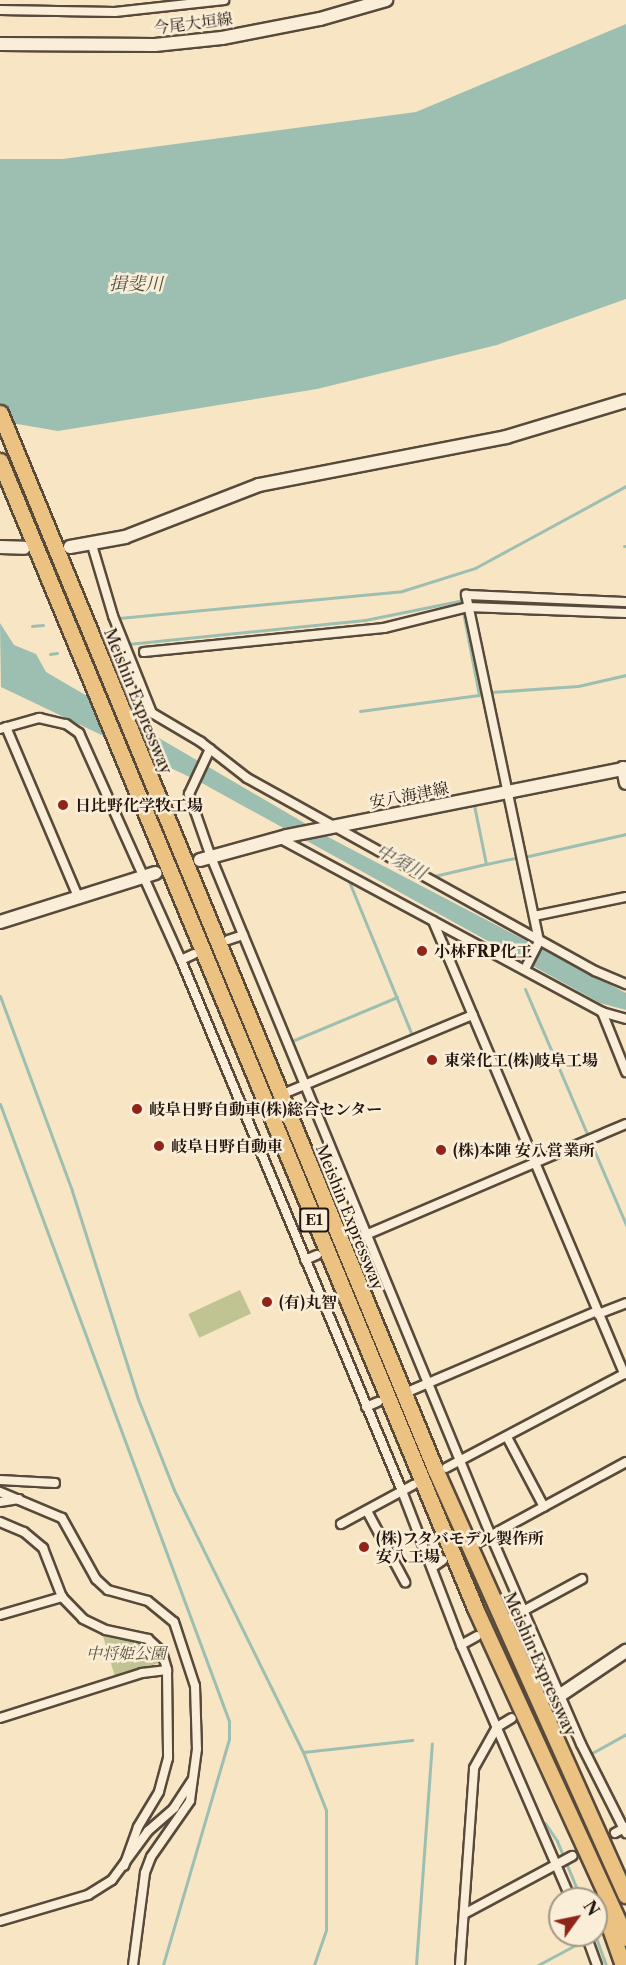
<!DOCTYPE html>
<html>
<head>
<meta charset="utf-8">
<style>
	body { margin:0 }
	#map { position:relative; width:626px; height:1965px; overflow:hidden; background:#f8e5c3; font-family:"Libre Caslon Text","Noto Serif JP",serif }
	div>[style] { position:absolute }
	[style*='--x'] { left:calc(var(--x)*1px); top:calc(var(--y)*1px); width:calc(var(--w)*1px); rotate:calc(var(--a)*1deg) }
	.green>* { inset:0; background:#bfc492; transform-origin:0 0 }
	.water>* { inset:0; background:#9dbfb2 }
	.stream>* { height:3px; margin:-1.5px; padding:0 1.5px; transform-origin:1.5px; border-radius:1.5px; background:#9dbfb2 }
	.street-tunnel>* { height:8px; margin-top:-4px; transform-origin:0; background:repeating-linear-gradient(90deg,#d8c6a8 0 8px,transparent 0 12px) }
	.roads { filter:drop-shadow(2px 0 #584a3b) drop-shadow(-2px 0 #584a3b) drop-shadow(0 2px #584a3b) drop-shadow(0 -2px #584a3b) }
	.street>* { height:8px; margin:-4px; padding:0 4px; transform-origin:4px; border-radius:4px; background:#faeed8 }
	.secondary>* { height:12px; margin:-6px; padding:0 6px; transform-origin:6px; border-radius:6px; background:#faeed8 }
	.highway>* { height:15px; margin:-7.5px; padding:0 7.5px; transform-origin:7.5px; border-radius:7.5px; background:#ecc282 }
	.dots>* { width:16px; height:16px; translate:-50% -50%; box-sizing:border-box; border:3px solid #faeed8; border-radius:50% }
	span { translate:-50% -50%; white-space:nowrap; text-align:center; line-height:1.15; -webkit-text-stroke:5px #faeed8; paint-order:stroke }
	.shield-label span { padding:2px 4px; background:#faeed8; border:2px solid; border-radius:4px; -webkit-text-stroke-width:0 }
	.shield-label { font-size:15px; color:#23160e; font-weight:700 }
	.street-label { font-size:16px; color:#23160e }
	.poi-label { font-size:16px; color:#23160e; font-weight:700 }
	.left { translate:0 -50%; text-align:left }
	.park-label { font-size:16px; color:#5a533c; font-style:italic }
	.water-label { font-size:18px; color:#4e5147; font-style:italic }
	.north { position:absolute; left:548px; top:1887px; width:60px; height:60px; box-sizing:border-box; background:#faeed8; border:2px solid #a49887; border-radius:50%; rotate:57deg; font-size:16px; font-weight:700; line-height:24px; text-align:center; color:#23160e }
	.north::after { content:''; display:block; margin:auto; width:21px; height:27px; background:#8f2418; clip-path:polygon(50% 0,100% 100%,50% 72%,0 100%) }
</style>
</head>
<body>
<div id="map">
	<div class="green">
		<i style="left:240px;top:1290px;width:26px;height:57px;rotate:65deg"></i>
		<i style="clip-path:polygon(128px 1635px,153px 1644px,159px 1663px,115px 1677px,103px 1636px)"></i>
	</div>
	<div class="water">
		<i style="clip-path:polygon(626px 24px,626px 299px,497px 345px,317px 389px,58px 431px,0 421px,0 159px,63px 159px,416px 112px)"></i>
		<i style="clip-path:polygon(0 623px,14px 645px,36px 654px,46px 672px,330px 838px,626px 993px,626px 1010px,600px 1003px,200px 782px,1px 687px)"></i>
	</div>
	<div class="stream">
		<i style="--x:624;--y:546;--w:2;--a:0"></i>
		<i style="--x:470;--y:601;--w:156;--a:2.2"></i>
		<i style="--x:119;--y:618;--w:284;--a:-5.4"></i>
		<i style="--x:402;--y:591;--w:77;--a:-17.5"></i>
		<i style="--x:475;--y:568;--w:172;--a:-28.5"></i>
		<i style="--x:32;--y:626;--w:11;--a:-5"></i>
		<i style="--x:128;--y:644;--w:238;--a:-5.8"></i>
		<i style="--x:365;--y:620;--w:101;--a:-11.4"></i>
		<i style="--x:50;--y:654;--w:7;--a:-8"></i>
		<i style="--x:491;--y:692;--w:87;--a:-3.9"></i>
		<i style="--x:578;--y:686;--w:49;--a:-12.9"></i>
		<i style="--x:360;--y:711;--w:120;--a:-7.7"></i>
		<i style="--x:479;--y:695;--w:85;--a:-100.9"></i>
		<i style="--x:524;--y:857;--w:105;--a:-12.7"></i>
		<i style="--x:486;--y:864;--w:34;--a:-12"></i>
		<i style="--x:430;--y:877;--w:57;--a:-13.1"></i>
		<i style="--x:486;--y:864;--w:60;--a:-101.5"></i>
		<i style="--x:348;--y:879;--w:169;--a:67.7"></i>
		<i style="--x:525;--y:989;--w:257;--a:66.8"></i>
		<i style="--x:0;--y:996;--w:208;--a:69.7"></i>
		<i style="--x:72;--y:1191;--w:218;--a:72.4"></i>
		<i style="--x:138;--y:1399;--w:98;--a:68.4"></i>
		<i style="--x:174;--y:1490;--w:292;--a:63.8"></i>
		<i style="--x:303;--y:1752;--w:62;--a:68.4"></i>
		<i style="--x:326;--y:1810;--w:120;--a:90"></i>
		<i style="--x:326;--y:1930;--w:37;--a:109"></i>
		<i style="--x:292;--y:1041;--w:114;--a:-22.7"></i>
		<i style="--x:0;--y:1104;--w:658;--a:69.64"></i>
		<i style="--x:229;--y:1721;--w:18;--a:90"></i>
		<i style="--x:229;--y:1739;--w:235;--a:106.3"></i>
		<i style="--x:561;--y:1686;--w:78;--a:-34.1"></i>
		<i style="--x:303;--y:1752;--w:110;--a:-6.3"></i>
		<i style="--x:592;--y:1753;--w:39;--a:-29"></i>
		<i style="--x:545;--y:1823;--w:22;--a:56"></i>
		<i style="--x:557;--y:1841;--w:63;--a:67.5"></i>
		<i style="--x:511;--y:1883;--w:58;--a:-28.8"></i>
		<i style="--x:595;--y:1935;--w:32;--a:70"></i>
		<i style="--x:416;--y:1965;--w:222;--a:-85.9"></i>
		<i style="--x:538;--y:1965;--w:64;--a:-28.2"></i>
	</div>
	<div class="street-tunnel">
		<i style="--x:572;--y:1856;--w:49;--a:-28.1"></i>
	</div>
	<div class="roads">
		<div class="street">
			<i style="--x:0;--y:10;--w:115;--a:1"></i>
			<i style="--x:115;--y:12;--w:110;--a:-6.3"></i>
			<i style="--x:92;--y:545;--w:74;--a:73.5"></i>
			<i style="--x:113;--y:616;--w:105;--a:68.1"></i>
			<i style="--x:152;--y:713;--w:57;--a:30.6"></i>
			<i style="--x:201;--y:742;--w:58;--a:38"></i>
			<i style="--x:247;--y:778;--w:398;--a:29"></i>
			<i style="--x:595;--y:971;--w:34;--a:23"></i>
			<i style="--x:144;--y:652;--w:241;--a:-5.7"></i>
			<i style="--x:384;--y:628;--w:87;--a:-14"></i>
			<i style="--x:468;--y:607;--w:158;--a:2.2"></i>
			<i style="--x:6;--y:727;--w:185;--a:67"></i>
			<i style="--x:0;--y:729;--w:41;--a:-15.8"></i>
			<i style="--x:39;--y:718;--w:28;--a:13"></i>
			<i style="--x:66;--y:724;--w:16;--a:35"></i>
			<i style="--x:79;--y:733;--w:249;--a:65.8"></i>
			<i style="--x:181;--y:960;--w:575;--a:67.4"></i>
			<i style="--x:402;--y:1491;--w:165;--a:69"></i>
			<i style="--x:461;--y:1645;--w:277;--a:66.6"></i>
			<i style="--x:210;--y:749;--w:50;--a:115"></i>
			<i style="--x:189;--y:794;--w:67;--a:70.8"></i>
			<i style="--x:211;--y:857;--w:734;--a:67.59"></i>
			<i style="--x:491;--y:1536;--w:227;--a:66.6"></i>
			<i style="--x:581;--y:1744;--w:100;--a:63.2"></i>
			<i style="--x:279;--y:838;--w:367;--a:28.3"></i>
			<i style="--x:602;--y:1012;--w:65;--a:68.2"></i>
			<i style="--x:534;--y:916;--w:94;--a:-11.7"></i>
			<i style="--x:433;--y:921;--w:492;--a:67.1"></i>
			<i style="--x:624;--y:1374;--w:201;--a:152.2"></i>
			<i style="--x:228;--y:940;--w:16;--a:-18"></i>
			<i style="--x:181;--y:960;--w:14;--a:-25"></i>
			<i style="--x:525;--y:969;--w:31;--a:-63"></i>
			<i style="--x:539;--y:941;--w:354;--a:-101.9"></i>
			<i style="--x:466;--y:595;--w:160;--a:2.5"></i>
			<i style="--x:602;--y:1012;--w:25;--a:16"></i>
			<i style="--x:290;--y:1091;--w:198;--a:-22.6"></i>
			<i style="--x:243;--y:1111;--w:14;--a:-25"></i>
			<i style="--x:354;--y:1240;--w:296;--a:-23.1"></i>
			<i style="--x:305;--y:1260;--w:13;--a:-23"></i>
			<i style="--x:598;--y:1314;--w:30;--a:-21"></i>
			<i style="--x:412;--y:1390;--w:199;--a:-23.1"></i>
			<i style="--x:366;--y:1407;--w:13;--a:-23"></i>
			<i style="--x:507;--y:1437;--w:79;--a:62.1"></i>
			<i style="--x:0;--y:1480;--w:55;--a:3.1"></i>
			<i style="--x:0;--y:1492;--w:67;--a:22.8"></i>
			<i style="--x:62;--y:1518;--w:70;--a:60.9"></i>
			<i style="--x:96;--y:1579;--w:16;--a:43"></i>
			<i style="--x:108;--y:1590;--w:41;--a:15.4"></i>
			<i style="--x:148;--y:1601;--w:33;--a:39"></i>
			<i style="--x:174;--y:1622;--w:67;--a:71.8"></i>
			<i style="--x:195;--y:1686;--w:63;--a:88.2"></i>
			<i style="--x:197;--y:1749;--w:52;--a:97.7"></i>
			<i style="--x:190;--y:1801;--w:68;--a:124.9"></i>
			<i style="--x:151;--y:1857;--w:17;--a:111"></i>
			<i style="--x:145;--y:1873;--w:93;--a:97.4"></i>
			<i style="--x:0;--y:1502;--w:19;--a:-9"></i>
			<i style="--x:367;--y:1511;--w:81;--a:61.8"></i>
			<i style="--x:0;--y:1522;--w:26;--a:23"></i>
			<i style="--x:24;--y:1532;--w:25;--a:40"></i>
			<i style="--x:43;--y:1548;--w:53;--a:68.8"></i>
			<i style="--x:341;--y:1524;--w:82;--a:-28.4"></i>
			<i style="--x:477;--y:1543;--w:170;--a:-28.5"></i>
			<i style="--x:433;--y:1567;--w:12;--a:-35"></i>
			<i style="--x:0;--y:1615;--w:65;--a:-16.2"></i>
			<i style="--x:62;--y:1597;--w:30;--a:46"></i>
			<i style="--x:83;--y:1619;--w:25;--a:26"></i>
			<i style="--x:106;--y:1630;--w:43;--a:12.1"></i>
			<i style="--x:148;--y:1639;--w:19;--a:43"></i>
			<i style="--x:162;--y:1652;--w:19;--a:74"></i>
			<i style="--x:167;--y:1670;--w:88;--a:89.3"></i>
			<i style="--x:168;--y:1758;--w:35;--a:105"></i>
			<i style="--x:159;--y:1792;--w:41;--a:121"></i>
			<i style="--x:138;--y:1827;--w:41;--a:109.7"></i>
			<i style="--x:510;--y:1618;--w:82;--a:-28.4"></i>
			<i style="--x:461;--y:1645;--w:18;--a:-29"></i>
			<i style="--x:546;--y:1699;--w:13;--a:-32"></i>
			<i style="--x:0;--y:1718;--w:149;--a:-17.6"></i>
			<i style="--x:142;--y:1673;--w:25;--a:-7"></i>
			<i style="--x:615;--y:1833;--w:13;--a:-29"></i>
			<i style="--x:464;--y:1914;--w:123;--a:-28.2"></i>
			<i style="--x:0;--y:1921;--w:92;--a:-16.5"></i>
			<i style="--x:88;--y:1895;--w:28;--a:-32"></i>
			<i style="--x:112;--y:1880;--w:61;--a:-53.7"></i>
			<i style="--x:148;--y:1831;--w:35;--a:-41"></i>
			<i style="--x:174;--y:1808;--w:33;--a:-57"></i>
			<i style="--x:586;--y:1935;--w:32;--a:70"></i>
			<i style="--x:460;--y:1965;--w:197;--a:-85.9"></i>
			<i style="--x:474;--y:1768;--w:47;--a:-60.7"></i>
			<i style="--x:497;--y:1727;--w:17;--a:-31"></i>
		</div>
		<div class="secondary">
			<i style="--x:0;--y:44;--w:155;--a:0.4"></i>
			<i style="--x:155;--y:45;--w:67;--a:-6"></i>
			<i style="--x:222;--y:38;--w:100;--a:-11"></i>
			<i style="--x:320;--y:19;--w:69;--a:-16.1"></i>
			<i style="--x:0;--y:547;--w:24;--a:2"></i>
			<i style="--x:70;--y:547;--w:56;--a:-10.3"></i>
			<i style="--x:125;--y:537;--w:144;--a:-21.2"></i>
			<i style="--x:259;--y:485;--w:252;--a:-11"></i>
			<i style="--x:506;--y:437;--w:125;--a:-16.7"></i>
			<i style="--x:623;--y:768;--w:15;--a:79"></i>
			<i style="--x:200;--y:860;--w:90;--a:-15.4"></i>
			<i style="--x:287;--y:836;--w:346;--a:-11.3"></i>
			<i style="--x:0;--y:922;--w:163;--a:-17.5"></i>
			<i style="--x:559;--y:1696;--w:81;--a:-33.9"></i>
		</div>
		<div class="highway">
			<i style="--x:0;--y:413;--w:1142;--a:67.61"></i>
			<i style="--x:435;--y:1469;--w:467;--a:65.9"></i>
			<i style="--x:0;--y:461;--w:1241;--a:67.5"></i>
			<i style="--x:475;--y:1608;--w:363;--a:65.4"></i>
			<i style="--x:605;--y:1914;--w:54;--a:70.6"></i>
		</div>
	</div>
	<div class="dots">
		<i style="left:63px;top:805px;background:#8f2418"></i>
		<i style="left:422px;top:951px;background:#8f2418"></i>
		<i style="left:432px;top:1060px;background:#8f2418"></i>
		<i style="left:137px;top:1109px;background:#8f2418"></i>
		<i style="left:159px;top:1146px;background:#8f2418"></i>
		<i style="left:441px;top:1150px;background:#8f2418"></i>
		<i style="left:267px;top:1302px;background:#8f2418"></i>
		<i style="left:364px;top:1547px;background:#8f2418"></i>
	</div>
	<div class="shield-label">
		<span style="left:314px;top:1220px">E1</span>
	</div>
	<div class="street-label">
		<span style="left:193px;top:23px;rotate:-7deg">今尾大垣線</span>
		<span style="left:138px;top:701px;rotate:68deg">Meishin Expressway</span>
		<span style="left:409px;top:795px;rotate:-11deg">安八海津線</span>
		<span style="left:350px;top:1217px;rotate:68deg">Meishin Expressway</span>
		<span style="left:540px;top:1664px;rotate:66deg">Meishin Expressway</span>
	</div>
	<div class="poi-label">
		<span class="left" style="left:75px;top:805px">日比野化学牧工場</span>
		<span class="left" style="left:434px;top:951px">小林FRP化工</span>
		<span class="left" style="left:444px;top:1060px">東栄化工(株)岐阜工場</span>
		<span class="left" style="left:149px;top:1109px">岐阜日野自動車(株)総合センター</span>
		<span class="left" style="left:171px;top:1146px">岐阜日野自動車</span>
		<span class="left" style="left:453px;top:1150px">(株)本陣 安八営業所</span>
		<span class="left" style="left:279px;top:1302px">(有)丸智</span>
		<span class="left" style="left:376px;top:1547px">(株)フタバモデル製作所<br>安八工場</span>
	</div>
	<div class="park-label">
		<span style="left:126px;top:1653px">中将姫公園</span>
	</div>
	<div class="water-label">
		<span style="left:136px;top:284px">揖斐川</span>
		<span style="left:401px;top:862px;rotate:28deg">中須川</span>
	</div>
	<div class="north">N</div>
</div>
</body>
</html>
